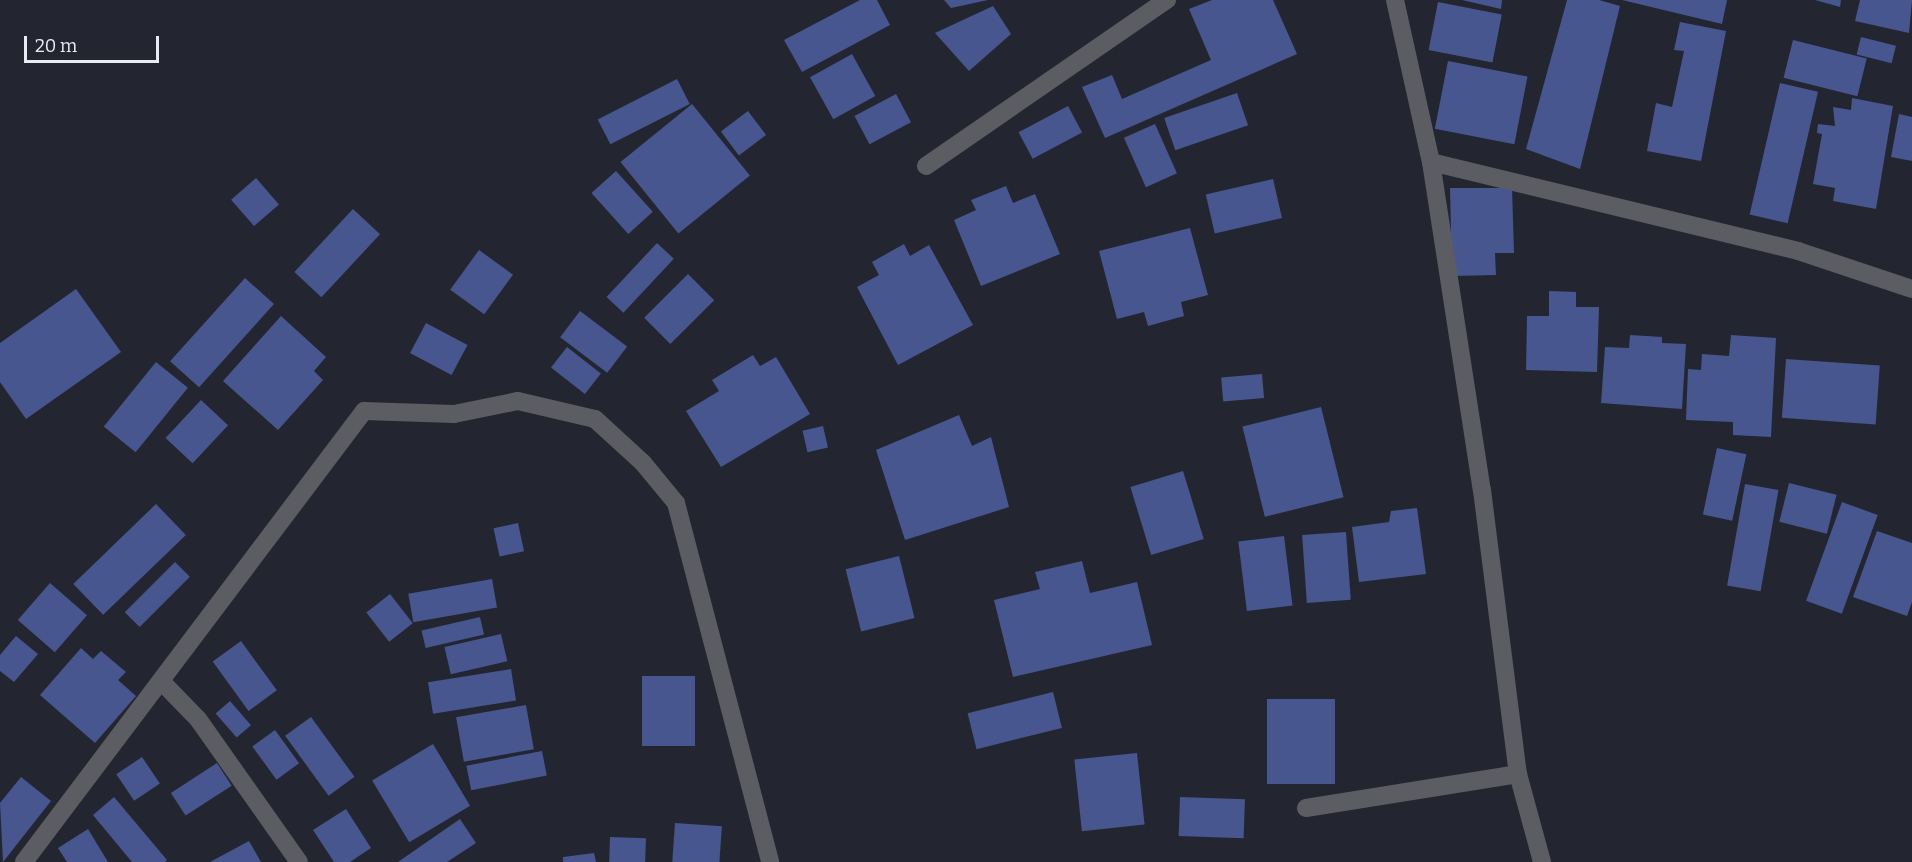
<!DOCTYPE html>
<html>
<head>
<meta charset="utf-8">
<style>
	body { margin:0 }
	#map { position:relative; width:1912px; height:862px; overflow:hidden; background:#232630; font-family:Bitter,serif }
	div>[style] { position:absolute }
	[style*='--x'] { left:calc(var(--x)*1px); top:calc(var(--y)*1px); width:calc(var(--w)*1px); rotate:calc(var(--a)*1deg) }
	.building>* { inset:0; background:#47568f; transform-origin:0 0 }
	.street>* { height:18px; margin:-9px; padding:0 9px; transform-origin:9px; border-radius:9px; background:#5b5d62 }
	span { translate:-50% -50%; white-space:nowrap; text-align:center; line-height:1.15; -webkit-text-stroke:6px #232630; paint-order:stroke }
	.scale { position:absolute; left:24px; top:36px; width:135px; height:27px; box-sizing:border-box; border:3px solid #e8ebf2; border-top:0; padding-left:8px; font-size:18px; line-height:21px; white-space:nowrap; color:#e8ebf2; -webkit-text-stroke:4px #232630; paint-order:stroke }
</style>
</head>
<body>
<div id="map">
	<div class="building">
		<i style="clip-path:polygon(860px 0,877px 0,890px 25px,802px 72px,784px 40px)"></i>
		<i style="clip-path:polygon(944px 0,988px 0,951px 8px)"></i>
		<i style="clip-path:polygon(1212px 0,1273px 0,1297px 54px,1105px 138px,1082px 87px,1112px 75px,1122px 99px,1211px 60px,1189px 9px)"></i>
		<i style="clip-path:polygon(1462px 0,1502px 0,1501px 9px)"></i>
		<i style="clip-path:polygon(1567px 0,1599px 0,1620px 6px,1580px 169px,1526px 149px)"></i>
		<i style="clip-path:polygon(1622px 0,1727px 0,1722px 24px)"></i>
		<i style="clip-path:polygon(1815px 0,1841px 0,1840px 7px)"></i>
		<i style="clip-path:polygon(1860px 0,1912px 0,1909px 33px,1855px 21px)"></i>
		<i style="left:1438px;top:2px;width:65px;height:49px;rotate:11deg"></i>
		<i style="clip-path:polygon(993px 6px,1011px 34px,969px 71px,935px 33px)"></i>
		<i style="clip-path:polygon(1680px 22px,1726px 31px,1701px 161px,1647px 151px,1656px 103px,1672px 107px,1684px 51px,1674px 50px)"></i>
		<i style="left:1861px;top:37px;width:36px;height:18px;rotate:14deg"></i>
		<i style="left:1793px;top:40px;width:76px;height:39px;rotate:14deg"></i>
		<i style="left:852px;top:54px;width:48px;height:48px;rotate:61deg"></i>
		<i style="left:1448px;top:61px;width:81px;height:69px;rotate:11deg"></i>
		<i style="left:677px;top:79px;width:28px;height:89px;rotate:63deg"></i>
		<i style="left:1780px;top:83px;width:39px;height:135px;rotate:13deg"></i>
		<i style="left:1237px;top:93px;width:34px;height:77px;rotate:71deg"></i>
		<i style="left:896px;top:94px;width:32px;height:47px;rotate:62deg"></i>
		<i style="clip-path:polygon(1852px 98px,1893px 106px,1876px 209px,1833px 201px,1835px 188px,1813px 184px,1822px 134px,1817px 133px,1818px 124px,1835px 126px,1833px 107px,1851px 110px)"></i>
		<i style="left:692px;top:104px;width:92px;height:92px;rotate:51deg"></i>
		<i style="left:1068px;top:106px;width:30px;height:56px;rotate:62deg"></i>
		<i style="left:748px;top:111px;width:30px;height:34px;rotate:53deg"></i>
		<i style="clip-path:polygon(1899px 114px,1912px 117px,1912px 161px,1891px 157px)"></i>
		<i style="left:1155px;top:124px;width:54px;height:34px;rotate:66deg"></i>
		<i style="left:616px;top:171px;width:55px;height:33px;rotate:48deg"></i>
		<i style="left:256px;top:178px;width:35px;height:33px;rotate:49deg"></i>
		<i style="left:1273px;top:179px;width:40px;height:69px;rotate:77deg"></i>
		<i style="clip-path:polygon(1006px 186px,1013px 203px,1035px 194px,1060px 254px,981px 286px,954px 220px,976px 210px,971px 200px)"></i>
		<i style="clip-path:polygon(1450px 188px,1512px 188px,1514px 253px,1495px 253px,1496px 275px,1452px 276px)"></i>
		<i style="left:353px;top:209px;width:37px;height:86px;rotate:43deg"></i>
		<i style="clip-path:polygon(1190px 228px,1208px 295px,1181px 302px,1184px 316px,1148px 326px,1144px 312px,1117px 319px,1099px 251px)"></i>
		<i style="left:657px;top:243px;width:23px;height:74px;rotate:43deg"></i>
		<i style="clip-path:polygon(904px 244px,910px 256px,929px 245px,973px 325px,898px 365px,857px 287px,879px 275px,872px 262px)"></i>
		<i style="left:479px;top:250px;width:42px;height:49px;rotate:36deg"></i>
		<i style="left:688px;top:274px;width:37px;height:62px;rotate:45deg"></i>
		<i style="left:245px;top:278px;width:39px;height:112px;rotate:42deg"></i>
		<i style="clip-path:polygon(76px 289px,121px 352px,26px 419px,0 382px,0 343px)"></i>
		<i style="clip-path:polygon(1549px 291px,1576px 292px,1576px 307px,1599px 307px,1597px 372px,1526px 370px,1527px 316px,1549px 316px)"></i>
		<i style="left:580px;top:311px;width:59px;height:33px;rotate:37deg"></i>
		<i style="clip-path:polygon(281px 316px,326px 357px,314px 371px,323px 380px,278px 430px,223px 381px)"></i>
		<i style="left:426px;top:323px;width:47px;height:34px;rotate:28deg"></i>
		<i style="clip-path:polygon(1630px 335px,1662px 337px,1662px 343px,1686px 344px,1682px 409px,1601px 403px,1605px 347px,1629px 348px)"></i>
		<i style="clip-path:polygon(1731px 335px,1776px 338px,1771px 437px,1733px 435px,1733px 422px,1686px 420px,1688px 369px,1701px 370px,1702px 354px,1729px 356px)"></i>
		<i style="left:567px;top:347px;width:43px;height:26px;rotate:38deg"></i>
		<i style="clip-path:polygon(753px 355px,760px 366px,776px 357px,810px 414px,721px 467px,686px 411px,719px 391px,712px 380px)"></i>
		<i style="left:1786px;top:359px;width:94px;height:59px;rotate:4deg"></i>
		<i style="left:156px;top:362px;width:41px;height:83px;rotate:39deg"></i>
		<i style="left:1262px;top:374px;width:24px;height:41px;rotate:85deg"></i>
		<i style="left:201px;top:400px;width:37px;height:52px;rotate:43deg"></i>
		<i style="left:1321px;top:407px;width:93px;height:81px;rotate:76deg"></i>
		<i style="clip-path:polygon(959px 415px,972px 446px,991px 437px,1009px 507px,905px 540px,876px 450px)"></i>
		<i style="left:823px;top:426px;width:22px;height:21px;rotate:77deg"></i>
		<i style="left:1717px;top:448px;width:30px;height:68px;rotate:12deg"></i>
		<i style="left:1183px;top:471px;width:71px;height:55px;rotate:73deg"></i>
		<i style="left:1789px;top:483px;width:49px;height:40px;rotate:14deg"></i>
		<i style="left:1745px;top:484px;width:34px;height:103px;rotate:10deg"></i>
		<i style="left:1842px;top:502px;width:38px;height:105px;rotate:20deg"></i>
		<i style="left:156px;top:504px;width:43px;height:115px;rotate:46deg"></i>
		<i style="clip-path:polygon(1417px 508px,1426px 574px,1359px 582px,1352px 527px,1389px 522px,1391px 511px)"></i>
		<i style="left:518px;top:523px;width:29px;height:25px;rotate:78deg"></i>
		<i style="clip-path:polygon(1877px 531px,1912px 543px,1912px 602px,1907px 616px,1853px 597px)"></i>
		<i style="left:1346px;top:532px;width:68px;height:44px;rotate:86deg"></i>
		<i style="left:1284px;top:536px;width:70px;height:46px;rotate:83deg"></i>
		<i style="left:899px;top:556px;width:64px;height:55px;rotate:76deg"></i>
		<i style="clip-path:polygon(1082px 561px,1090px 593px,1137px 582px,1152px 645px,1013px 677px,994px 600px,1040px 589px,1035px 572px)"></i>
		<i style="left:175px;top:562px;width:21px;height:71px;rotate:45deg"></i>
		<i style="left:492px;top:579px;width:29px;height:85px;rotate:80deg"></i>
		<i style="left:50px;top:583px;width:49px;height:49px;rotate:41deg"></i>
		<i style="left:390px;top:594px;width:37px;height:30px;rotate:52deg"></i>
		<i style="left:480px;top:617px;width:18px;height:60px;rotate:77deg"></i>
		<i style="left:501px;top:634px;width:28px;height:58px;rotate:77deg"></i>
		<i style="clip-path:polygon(16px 636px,38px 654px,14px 682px,0 671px,0 655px)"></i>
		<i style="left:241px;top:641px;width:61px;height:35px;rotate:54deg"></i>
		<i style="clip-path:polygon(81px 648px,93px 659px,101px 651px,126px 672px,118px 680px,136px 696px,95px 743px,40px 695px)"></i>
		<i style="left:511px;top:669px;width:32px;height:84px;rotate:81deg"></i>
		<i style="left:642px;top:676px;width:53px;height:70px"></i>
		<i style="left:1053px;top:692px;width:37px;height:88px;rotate:76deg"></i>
		<i style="left:1267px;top:699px;width:68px;height:85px"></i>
		<i style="left:230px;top:701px;width:32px;height:19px;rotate:49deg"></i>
		<i style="left:526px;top:705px;width:45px;height:71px;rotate:80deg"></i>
		<i style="left:311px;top:717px;width:74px;height:32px;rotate:54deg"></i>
		<i style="left:275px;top:730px;width:41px;height:28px;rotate:54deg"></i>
		<i style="left:433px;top:744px;width:72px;height:71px;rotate:59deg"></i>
		<i style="left:542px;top:751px;width:25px;height:77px;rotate:79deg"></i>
		<i style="left:1137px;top:753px;width:72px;height:63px;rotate:84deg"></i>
		<i style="left:142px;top:757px;width:32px;height:31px;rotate:56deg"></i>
		<i style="left:217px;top:763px;width:27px;height:55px;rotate:57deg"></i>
		<i style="clip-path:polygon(21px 777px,51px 801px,3px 862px,0 803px)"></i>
		<i style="clip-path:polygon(114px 797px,167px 860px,165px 862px,132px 862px,93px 815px)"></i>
		<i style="left:1180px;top:797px;width:65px;height:39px;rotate:2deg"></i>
		<i style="clip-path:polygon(346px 809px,371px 848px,350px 862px,334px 862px,313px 830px)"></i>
		<i style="clip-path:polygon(460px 819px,476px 843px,447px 862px,398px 862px)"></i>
		<i style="left:675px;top:823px;width:47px;height:39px;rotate:4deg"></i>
		<i style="clip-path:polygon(88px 829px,108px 862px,67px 862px,58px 848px)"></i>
		<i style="left:610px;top:837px;width:36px;height:25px;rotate:2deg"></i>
		<i style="clip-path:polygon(249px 841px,261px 862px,210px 862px)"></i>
		<i style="clip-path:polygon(594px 853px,596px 862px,563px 862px,563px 857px)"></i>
	</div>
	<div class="street">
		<i style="--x:1395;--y:0;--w:166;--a:77.5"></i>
		<i style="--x:1431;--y:162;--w:332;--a:81.2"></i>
		<i style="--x:1482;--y:490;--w:286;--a:82.8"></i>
		<i style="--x:1518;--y:774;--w:91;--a:74.7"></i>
		<i style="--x:1431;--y:162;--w:378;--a:13.6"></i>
		<i style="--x:1798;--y:251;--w:120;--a:18.4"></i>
		<i style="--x:926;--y:166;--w:293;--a:-34.6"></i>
		<i style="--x:161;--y:681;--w:53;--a:45.8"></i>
		<i style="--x:198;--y:719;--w:175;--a:54.8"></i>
		<i style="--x:1306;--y:808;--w:215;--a:-9.1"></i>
		<i style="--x:24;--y:862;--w:565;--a:-52.99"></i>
		<i style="--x:364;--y:411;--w:90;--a:1.9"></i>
		<i style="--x:454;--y:414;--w:65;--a:-11.5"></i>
		<i style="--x:518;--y:401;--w:79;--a:13.2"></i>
		<i style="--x:595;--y:419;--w:65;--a:42.5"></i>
		<i style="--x:643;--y:463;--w:52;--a:50.5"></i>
		<i style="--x:676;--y:503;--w:371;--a:75.3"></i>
	</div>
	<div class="scale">20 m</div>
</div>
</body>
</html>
